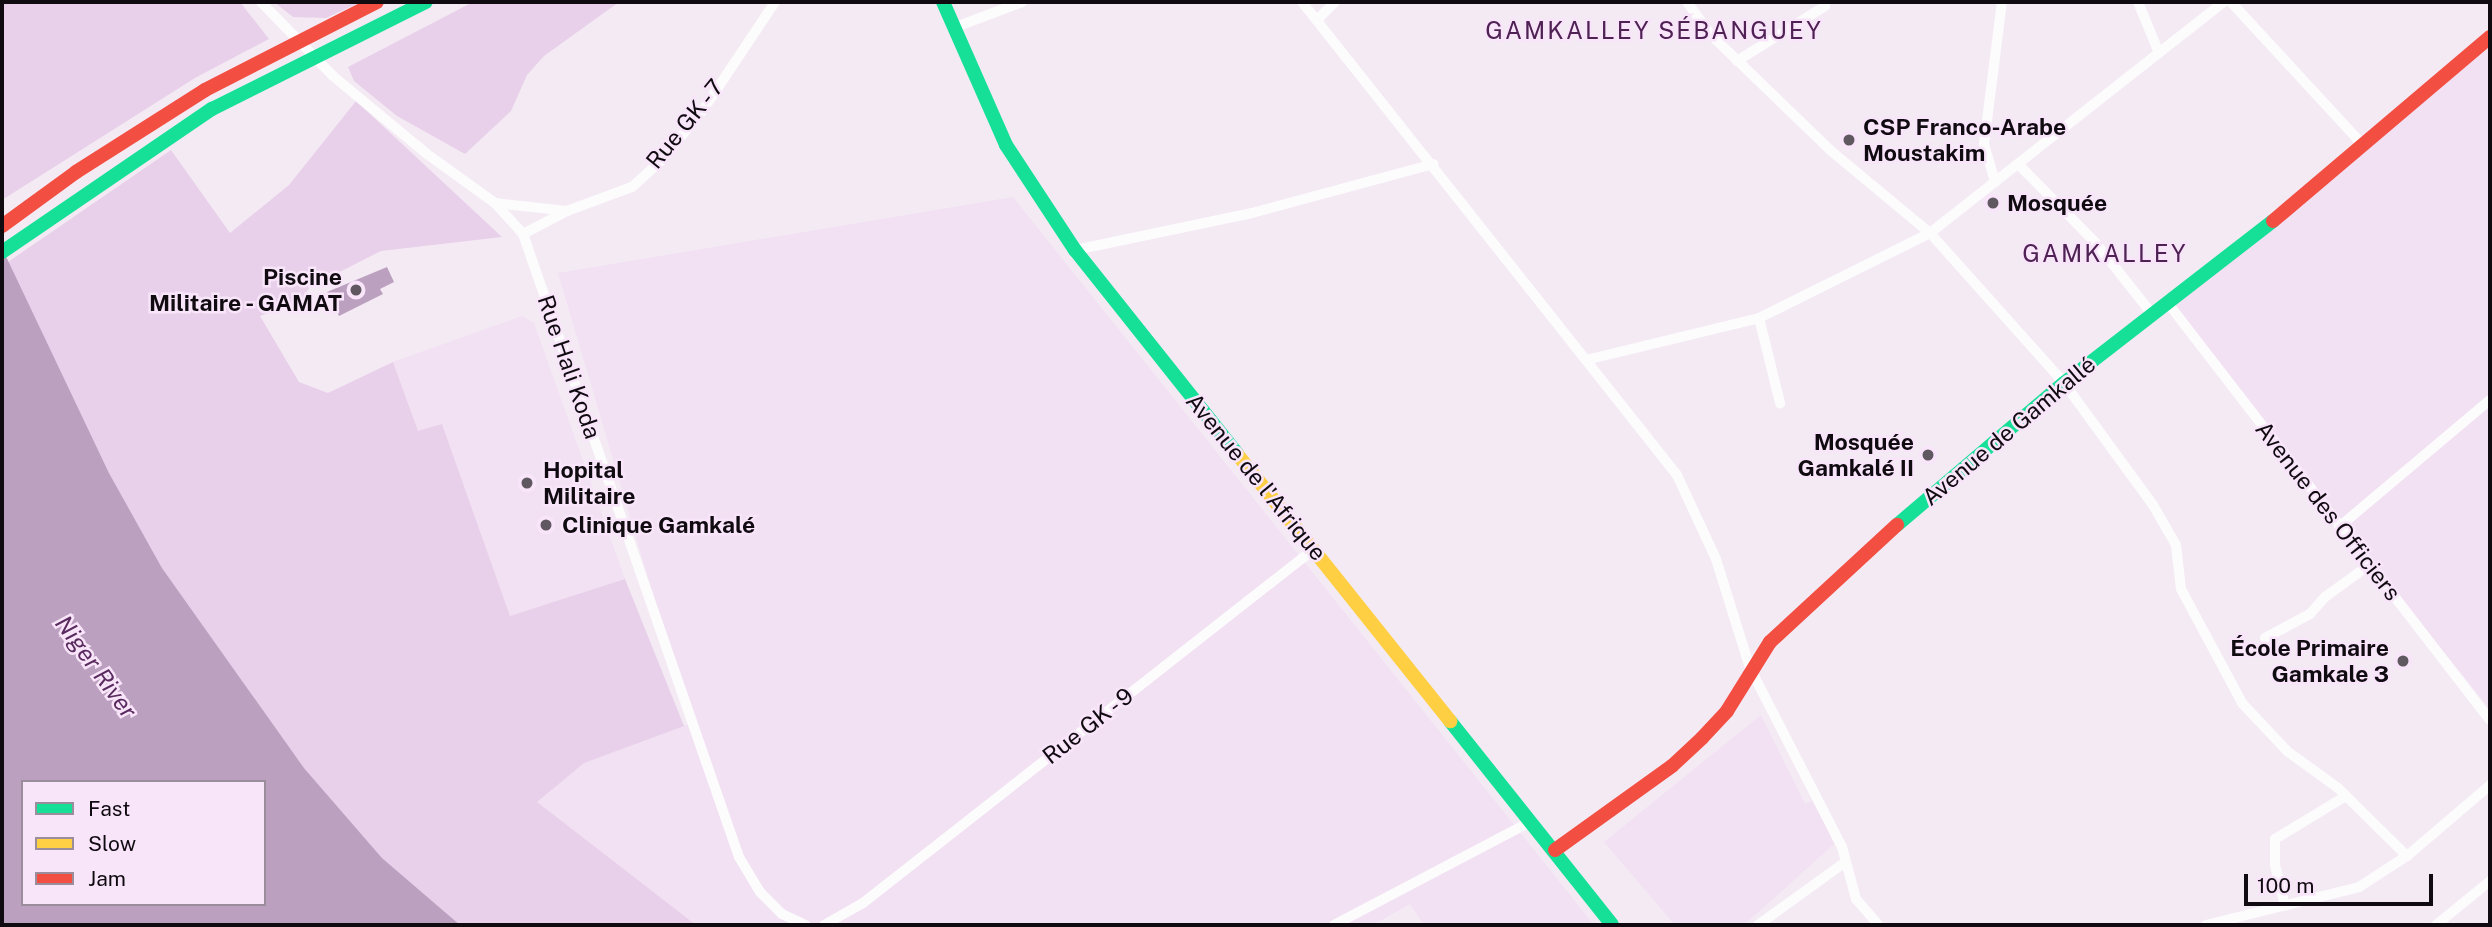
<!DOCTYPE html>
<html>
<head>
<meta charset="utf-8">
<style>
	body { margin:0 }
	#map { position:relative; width:2492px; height:927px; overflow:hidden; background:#f4eaf4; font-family:"Public Sans",sans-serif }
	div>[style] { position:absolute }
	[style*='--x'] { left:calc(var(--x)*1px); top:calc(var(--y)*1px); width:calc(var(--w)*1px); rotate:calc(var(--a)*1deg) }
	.built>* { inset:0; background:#f2e0f3 }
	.green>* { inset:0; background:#e8d0ea }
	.water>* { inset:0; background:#bca0c0 }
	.street>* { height:10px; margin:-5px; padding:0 5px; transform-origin:5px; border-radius:5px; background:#fdfcfd }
	.fast>* { height:14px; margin:-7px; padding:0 7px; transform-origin:7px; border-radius:7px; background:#16e098 }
	.slow>* { height:14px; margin:-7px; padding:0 7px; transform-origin:7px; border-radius:7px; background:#ffcf43 }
	.jam>* { height:14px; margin:-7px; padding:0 7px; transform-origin:7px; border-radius:7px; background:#f24e42 }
	.dots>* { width:19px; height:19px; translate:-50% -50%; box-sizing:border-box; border:4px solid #f8e5f9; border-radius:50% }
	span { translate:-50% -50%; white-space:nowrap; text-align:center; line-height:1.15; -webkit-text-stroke:5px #f8e5f9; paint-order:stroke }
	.street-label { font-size:23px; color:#100a11 }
	.poi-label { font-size:23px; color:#100a11; font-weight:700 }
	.left { translate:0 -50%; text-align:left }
	.right { translate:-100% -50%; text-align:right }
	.neighbourhood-label { font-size:24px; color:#4f2154; letter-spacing:2px }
	.water-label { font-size:24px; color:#592b5f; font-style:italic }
	.frame { position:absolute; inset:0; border:4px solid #100a11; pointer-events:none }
	.legend { position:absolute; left:21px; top:780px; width:245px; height:126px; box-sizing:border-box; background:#f8e5f9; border:2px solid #9b8d9c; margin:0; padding:9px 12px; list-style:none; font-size:21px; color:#100a11 }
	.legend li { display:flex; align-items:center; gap:14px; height:35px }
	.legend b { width:35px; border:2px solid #9b8d9c }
	.scale { position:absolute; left:2244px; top:874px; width:189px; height:32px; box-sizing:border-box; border:4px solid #100a11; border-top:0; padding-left:9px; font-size:21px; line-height:24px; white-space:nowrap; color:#100a11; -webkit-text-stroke:5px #f8e5f9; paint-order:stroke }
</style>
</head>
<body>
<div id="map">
	<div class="built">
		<i style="clip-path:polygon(2490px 44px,2490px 709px,2168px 312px)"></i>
		<i style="clip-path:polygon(1013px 197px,1594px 925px,1424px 925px,1410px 904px,1373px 925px,696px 925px,536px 802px,583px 763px,691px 723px,558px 273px)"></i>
		<i style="clip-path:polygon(522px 316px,534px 323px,625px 579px,510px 617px,442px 424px,418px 432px,393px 362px)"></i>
		<i style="clip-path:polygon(1761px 715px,1805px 804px,1814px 800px,1834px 844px,1744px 925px,1675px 925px,1604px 842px)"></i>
	</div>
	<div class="green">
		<i style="clip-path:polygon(2px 2px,240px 2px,269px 39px,195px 78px,2px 200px)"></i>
		<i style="clip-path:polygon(274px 2px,361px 2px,326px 18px,293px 17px)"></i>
		<i style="clip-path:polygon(473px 2px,619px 2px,544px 56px,527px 75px,511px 111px,465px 154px,397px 116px,354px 81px,348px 67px)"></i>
		<i style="clip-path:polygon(356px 101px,502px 237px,381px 251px,310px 287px,300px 301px,260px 316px,299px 382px,328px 393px,393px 362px,418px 431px,442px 424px,510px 616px,625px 579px,684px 726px,584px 763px,537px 802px,696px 925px,460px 925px,382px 858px,304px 768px,162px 568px,109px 473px,8px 262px,171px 150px,230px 233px,289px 185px)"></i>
	</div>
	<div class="water">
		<i style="clip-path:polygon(evenodd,2px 248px,109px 473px,162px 568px,304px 768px,382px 858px,460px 925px,2px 925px,2px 248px,23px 782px,264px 782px,264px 904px,23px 904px,23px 782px)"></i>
		<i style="clip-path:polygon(387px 267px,394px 282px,380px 289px,383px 294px,339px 316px,327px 292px)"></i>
	</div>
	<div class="street">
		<i style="--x:261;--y:2;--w:103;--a:45.8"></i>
		<i style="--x:333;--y:76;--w:122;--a:39.7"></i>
		<i style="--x:427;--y:154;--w:84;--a:35.8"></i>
		<i style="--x:495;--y:203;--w:42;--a:47.9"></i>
		<i style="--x:523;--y:234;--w:659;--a:70.88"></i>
		<i style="--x:739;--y:857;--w:41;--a:59"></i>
		<i style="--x:760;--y:892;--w:31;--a:45"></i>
		<i style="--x:782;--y:914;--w:26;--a:25"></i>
		<i style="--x:1302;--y:2;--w:604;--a:51.59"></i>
		<i style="--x:1677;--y:475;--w:93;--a:65.1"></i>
		<i style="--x:1716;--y:559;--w:114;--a:72.7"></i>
		<i style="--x:1750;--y:668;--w:201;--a:62.8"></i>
		<i style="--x:1842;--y:847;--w:54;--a:74.9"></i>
		<i style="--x:1856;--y:899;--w:35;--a:49"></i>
		<i style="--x:1687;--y:2;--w:39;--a:54"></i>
		<i style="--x:1710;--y:34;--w:167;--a:44"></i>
		<i style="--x:1830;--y:150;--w:130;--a:39.7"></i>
		<i style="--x:1930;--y:233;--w:201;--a:48.2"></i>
		<i style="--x:2064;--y:383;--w:151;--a:53.9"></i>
		<i style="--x:2153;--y:505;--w:46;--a:60.1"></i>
		<i style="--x:2176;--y:545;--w:44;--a:83.5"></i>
		<i style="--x:2181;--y:589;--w:129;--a:61.8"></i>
		<i style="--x:2242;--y:703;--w:66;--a:46.8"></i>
		<i style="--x:2287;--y:751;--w:63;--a:36"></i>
		<i style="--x:2338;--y:788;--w:97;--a:44.6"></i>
		<i style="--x:2138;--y:2;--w:55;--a:67.6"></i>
		<i style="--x:2231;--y:2;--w:195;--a:47.3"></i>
		<i style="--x:1317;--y:20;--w:25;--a:-45"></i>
		<i style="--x:953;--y:28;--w:74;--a:-20.6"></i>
		<i style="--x:1737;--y:61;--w:104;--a:-32"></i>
		<i style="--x:1825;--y:6;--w:4;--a:-90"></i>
		<i style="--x:2019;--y:165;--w:108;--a:45.4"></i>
		<i style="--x:2095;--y:242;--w:92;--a:51.6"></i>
		<i style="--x:1995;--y:182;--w:40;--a:-106"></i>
		<i style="--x:1984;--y:144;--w:143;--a:-82.8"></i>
		<i style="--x:495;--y:203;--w:72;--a:6.3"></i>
		<i style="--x:523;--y:234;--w:50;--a:-27.6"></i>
		<i style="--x:567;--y:211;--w:69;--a:-20.3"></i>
		<i style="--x:632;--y:187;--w:38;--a:-42"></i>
		<i style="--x:660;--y:162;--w:67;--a:-50.4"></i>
		<i style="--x:703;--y:110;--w:130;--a:-56.3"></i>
		<i style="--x:1075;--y:250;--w:181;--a:-11.8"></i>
		<i style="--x:1252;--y:213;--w:188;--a:-15.1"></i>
		<i style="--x:2167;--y:302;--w:528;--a:52.31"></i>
		<i style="--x:1759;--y:318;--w:88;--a:76.1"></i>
		<i style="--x:1586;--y:360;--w:178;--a:-13.6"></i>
		<i style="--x:1759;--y:318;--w:191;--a:-26.4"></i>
		<i style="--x:1930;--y:233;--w:374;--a:-38.2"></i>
		<i style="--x:2339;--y:527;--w:197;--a:-40.1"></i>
		<i style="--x:2265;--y:638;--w:51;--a:-28.1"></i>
		<i style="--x:2310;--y:614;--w:23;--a:-49"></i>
		<i style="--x:2325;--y:597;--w:54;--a:-36"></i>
		<i style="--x:2285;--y:906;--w:42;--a:-103.7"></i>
		<i style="--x:2275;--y:865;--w:26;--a:-90"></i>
		<i style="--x:2275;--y:839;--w:83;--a:-31.2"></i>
		<i style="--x:824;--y:925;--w:45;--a:-29.4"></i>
		<i style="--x:863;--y:903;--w:573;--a:-38.13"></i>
		<i style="--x:1334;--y:925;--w:224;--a:-27.7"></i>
		<i style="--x:1758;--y:925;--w:106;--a:-35.8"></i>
		<i style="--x:2206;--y:925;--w:158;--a:-13.9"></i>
		<i style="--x:2359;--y:887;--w:57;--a:-32.9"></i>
		<i style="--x:2407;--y:856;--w:109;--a:-40.5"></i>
		<i style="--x:2436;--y:925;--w:70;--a:-39.2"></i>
	</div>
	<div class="fast">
		<i style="--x:943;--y:2;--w:156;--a:66.2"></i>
		<i style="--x:1006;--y:145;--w:126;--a:56.7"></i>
		<i style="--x:1075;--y:250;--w:260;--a:51.5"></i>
		<i style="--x:2;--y:252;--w:254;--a:-34.3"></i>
		<i style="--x:212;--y:109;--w:239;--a:-26.6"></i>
		<i style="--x:1897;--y:525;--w:219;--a:-40.4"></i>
		<i style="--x:2064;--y:383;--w:264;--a:-37.8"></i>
		<i style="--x:1450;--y:721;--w:260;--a:51.5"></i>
	</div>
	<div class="slow">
		<i style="--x:1237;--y:454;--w:342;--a:51.4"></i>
	</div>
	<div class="jam">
		<i style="--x:2273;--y:221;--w:285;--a:-40.3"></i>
		<i style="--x:2;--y:226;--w:92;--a:-36.1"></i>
		<i style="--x:76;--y:172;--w:153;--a:-32.4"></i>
		<i style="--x:205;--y:90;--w:193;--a:-27.1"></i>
		<i style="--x:1555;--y:850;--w:144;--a:-35.7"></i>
		<i style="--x:1672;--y:766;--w:41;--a:-43"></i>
		<i style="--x:1702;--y:738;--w:37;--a:-47"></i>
		<i style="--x:1727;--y:711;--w:81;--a:-58.1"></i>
		<i style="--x:1770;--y:642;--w:173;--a:-42.7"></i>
	</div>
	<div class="dots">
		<i style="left:1849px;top:140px;background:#605860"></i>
		<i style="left:1993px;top:203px;background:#605860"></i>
		<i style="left:356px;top:290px;background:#605860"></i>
		<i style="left:1928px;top:455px;background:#605860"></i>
		<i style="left:527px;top:483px;background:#605860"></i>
		<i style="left:546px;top:525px;background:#605860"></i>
		<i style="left:2403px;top:661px;background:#605860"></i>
	</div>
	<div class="street-label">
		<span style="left:685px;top:124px;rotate:-51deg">Rue GK - 7</span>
		<span style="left:569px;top:367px;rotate:71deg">Rue Hali Koda</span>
		<span style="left:2009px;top:431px;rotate:-40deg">Avenue de Gamkallé</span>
		<span style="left:1256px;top:477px;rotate:51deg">Avenue de l'Afrique</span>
		<span style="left:2328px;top:511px;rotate:52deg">Avenue des Officiers</span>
		<span style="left:1088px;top:726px;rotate:-38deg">Rue GK - 9</span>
	</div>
	<div class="poi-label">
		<span class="left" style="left:1863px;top:140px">CSP Franco-Arabe<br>Moustakim</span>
		<span class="left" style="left:2007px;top:203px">Mosquée</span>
		<span class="right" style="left:342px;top:290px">Piscine<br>Militaire - GAMAT</span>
		<span class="right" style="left:1914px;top:455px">Mosquée<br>Gamkalé II</span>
		<span class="left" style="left:543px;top:483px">Hopital<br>Militaire</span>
		<span class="left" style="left:562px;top:525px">Clinique Gamkalé</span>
		<span class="right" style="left:2389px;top:661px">École Primaire<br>Gamkale 3</span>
	</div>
	<div class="neighbourhood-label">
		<span style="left:1654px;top:31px">GAMKALLEY SÉBANGUEY</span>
		<span style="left:2105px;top:254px">GAMKALLEY</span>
	</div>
	<div class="water-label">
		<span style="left:96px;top:667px;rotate:54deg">Niger River</span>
	</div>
	<div class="frame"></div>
	<ul class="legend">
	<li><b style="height:9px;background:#16e098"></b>Fast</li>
	<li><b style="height:9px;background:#ffcf43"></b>Slow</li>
	<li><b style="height:9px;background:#f24e42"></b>Jam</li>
	</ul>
	<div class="scale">100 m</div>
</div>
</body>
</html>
